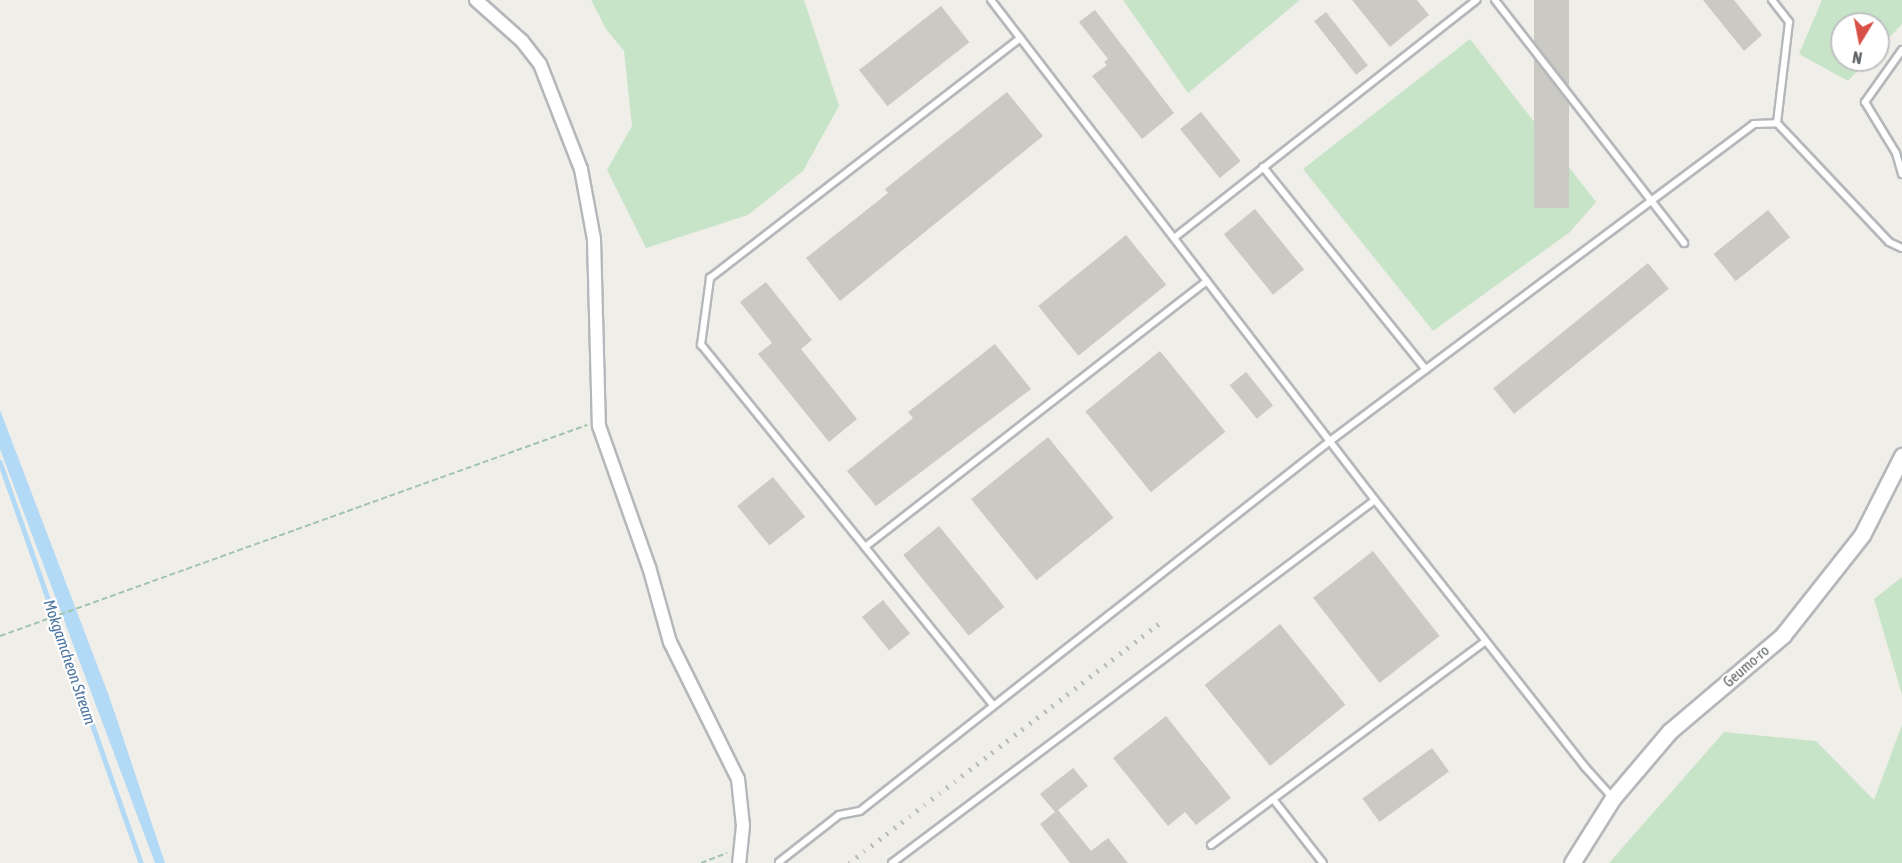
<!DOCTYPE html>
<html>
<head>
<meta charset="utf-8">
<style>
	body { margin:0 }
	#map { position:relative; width:1902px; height:863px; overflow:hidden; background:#f0eee8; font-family:"Asap Condensed",sans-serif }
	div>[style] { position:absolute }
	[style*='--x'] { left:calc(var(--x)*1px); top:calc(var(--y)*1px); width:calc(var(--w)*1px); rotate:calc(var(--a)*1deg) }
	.green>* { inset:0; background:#c8e4c8 }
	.water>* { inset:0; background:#b2d9f6 }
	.stream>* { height:4.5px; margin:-2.25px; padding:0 2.25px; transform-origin:2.25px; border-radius:2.25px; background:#b2d9f6 }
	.building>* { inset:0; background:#cbc9c4; transform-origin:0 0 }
	.path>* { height:2px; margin-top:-1px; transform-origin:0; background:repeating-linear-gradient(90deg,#a1c4ab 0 6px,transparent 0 9px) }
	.roads { filter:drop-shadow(2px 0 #b5b8bb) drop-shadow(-2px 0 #b5b8bb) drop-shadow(0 2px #b5b8bb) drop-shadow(0 -2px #b5b8bb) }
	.service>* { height:6px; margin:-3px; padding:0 3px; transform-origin:3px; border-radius:3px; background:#fff }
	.minor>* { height:12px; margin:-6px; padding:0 6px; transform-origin:6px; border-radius:6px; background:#fff }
	.tertiary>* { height:15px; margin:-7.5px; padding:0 7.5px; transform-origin:7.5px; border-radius:7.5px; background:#fff }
	.rail>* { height:4.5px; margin-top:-2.25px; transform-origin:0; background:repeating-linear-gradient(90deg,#b5b6b6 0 1.5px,transparent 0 9.5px) }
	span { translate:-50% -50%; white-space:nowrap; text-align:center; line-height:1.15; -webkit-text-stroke:4.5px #fff; paint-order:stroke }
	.street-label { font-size:15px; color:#5f6366 }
	.water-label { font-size:16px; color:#4c759f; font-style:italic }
	.north { position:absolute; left:1830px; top:12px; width:60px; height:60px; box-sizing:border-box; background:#fff; border:2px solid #bfc1c2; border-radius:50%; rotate:190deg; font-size:16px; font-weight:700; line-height:24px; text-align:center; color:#5f6366 }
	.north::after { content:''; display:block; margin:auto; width:21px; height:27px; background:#d75147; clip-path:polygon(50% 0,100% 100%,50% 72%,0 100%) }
</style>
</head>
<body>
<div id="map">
	<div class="green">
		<i style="clip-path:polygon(591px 0,804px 0,839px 106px,803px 171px,748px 215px,646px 248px,607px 170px,632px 126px,624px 51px,606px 29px)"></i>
		<i style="clip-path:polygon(1123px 0,1300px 0,1188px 93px)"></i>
		<i style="clip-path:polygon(1822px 0,1902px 0,1902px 24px,1878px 49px,1878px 24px,1842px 24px,1842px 60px,1868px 60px,1848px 81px,1799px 54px)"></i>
		<i style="clip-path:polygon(1470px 39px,1596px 202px,1570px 232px,1433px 331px,1303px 169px)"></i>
		<i style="clip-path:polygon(1902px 577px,1902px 695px,1874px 599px)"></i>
		<i style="clip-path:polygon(1902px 725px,1902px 863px,1609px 863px,1724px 732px,1816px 741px,1874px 800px)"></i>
	</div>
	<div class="water">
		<i style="clip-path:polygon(0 410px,109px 696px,165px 863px,155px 863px,0 449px)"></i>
	</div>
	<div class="stream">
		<i style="--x:0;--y:462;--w:425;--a:70.6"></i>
	</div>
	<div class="building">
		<i style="clip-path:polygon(1352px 0,1417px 0,1429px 15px,1390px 47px)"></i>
		<i style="left:1534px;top:0;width:35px;height:208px"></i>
		<i style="clip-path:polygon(1703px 0,1734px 0,1762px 35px,1744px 51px)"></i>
		<i style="left:941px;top:6px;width:46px;height:104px;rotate:52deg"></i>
		<i style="clip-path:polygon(1095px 10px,1174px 113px,1142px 139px,1092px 76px,1107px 65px,1104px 62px,1108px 59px,1079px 22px)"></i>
		<i style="left:1326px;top:12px;width:68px;height:15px;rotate:52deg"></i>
		<i style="clip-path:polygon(1007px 92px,1043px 136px,840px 301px,806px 258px,888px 193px,885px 189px)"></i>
		<i style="left:1201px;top:112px;width:63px;height:27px;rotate:51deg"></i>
		<i style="left:1255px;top:209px;width:78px;height:40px;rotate:51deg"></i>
		<i style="left:1768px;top:210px;width:35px;height:70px;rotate:51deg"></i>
		<i style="left:1126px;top:235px;width:64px;height:113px;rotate:51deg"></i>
		<i style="left:1648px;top:263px;width:33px;height:199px;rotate:51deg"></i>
		<i style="clip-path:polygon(766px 282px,812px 340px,801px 349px,857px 419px,829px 442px,758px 354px,772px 343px,740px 302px)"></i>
		<i style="clip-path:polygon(995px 344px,1031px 389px,876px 506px,847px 471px,913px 418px,908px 412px)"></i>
		<i style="left:1160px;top:351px;width:104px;height:96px;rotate:51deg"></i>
		<i style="left:1246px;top:372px;width:43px;height:21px;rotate:51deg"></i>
		<i style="left:1048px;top:437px;width:104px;height:99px;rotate:51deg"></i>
		<i style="left:773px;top:477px;width:51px;height:46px;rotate:51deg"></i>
		<i style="left:939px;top:526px;width:104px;height:46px;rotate:51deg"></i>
		<i style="left:1373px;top:551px;width:108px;height:76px;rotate:52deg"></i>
		<i style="left:883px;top:600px;width:43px;height:27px;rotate:51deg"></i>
		<i style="left:1280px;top:624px;width:104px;height:97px;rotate:51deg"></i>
		<i style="clip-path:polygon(1166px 716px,1231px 798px,1196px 825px,1185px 812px,1168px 826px,1113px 758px)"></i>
		<i style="left:1432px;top:748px;width:29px;height:86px;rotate:54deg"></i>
		<i style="clip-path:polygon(1073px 768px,1088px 786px,1058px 810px,1091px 851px,1108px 838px,1128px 863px,1070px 863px,1040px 824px,1055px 812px,1040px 794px)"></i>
	</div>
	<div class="path">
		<i style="--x:0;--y:636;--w:624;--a:-19.77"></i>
		<i style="--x:701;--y:863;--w:28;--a:-21"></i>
	</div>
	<div class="roads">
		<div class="service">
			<i style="--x:991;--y:0;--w:630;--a:52.48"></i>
			<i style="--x:1375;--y:500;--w:340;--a:51.8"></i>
			<i style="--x:1585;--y:767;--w:40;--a:48"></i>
			<i style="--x:1495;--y:0;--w:308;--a:52.1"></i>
			<i style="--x:1772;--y:0;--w:28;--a:52"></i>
			<i style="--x:1789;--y:22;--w:102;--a:96.8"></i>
			<i style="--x:1902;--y:50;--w:64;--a:125.4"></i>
			<i style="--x:1865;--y:102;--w:60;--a:58.7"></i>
			<i style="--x:1896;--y:153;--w:22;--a:74"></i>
			<i style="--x:1263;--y:167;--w:260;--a:51.2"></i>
			<i style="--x:1174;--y:238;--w:385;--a:-38.2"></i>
			<i style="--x:865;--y:547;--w:433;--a:-37.9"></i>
			<i style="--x:993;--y:705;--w:464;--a:-129"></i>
			<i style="--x:701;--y:345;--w:68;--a:-82.3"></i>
			<i style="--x:710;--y:278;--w:392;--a:-37.7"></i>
			<i style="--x:1273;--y:799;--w:81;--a:52"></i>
			<i style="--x:1211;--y:845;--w:342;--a:-36.6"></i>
			<i style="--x:779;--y:862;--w:76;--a:-38.1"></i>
			<i style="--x:839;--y:815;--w:21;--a:-11"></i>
			<i style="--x:860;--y:811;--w:598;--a:-38.21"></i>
			<i style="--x:1330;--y:441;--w:529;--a:-36.78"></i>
			<i style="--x:1754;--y:124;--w:23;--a:-2"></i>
			<i style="--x:1777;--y:123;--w:163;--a:46.7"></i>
			<i style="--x:1889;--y:242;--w:14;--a:25"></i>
			<i style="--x:892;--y:863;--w:604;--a:-36.93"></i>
		</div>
		<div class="minor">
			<i style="--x:476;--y:0;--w:62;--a:41.7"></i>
			<i style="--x:522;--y:41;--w:29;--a:52"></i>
			<i style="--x:540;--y:64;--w:113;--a:68.7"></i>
			<i style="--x:581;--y:169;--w:71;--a:79.5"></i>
			<i style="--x:594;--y:239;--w:187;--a:88.5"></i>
			<i style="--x:599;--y:426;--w:150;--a:70.5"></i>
			<i style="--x:649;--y:567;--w:78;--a:74.4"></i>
			<i style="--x:670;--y:642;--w:153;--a:63.6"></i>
			<i style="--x:738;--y:779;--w:47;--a:83.9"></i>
			<i style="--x:743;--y:826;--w:37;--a:96"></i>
		</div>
		<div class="tertiary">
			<i style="--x:1572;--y:863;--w:77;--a:-57.8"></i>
			<i style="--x:1613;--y:798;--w:88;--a:-49.6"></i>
			<i style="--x:1670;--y:731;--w:148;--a:-40.3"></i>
			<i style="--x:1783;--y:635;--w:127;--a:-51.7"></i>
			<i style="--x:1862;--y:535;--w:89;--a:-63.1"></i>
		</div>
	</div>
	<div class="rail">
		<i style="--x:849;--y:863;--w:399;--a:-37.7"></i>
	</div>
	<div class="street-label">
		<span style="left:1746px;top:666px;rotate:-41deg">Geumo-ro</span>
	</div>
	<div class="water-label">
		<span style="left:70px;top:662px;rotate:71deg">Mokgamcheon Stream</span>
	</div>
	<div class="north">N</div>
</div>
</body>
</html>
